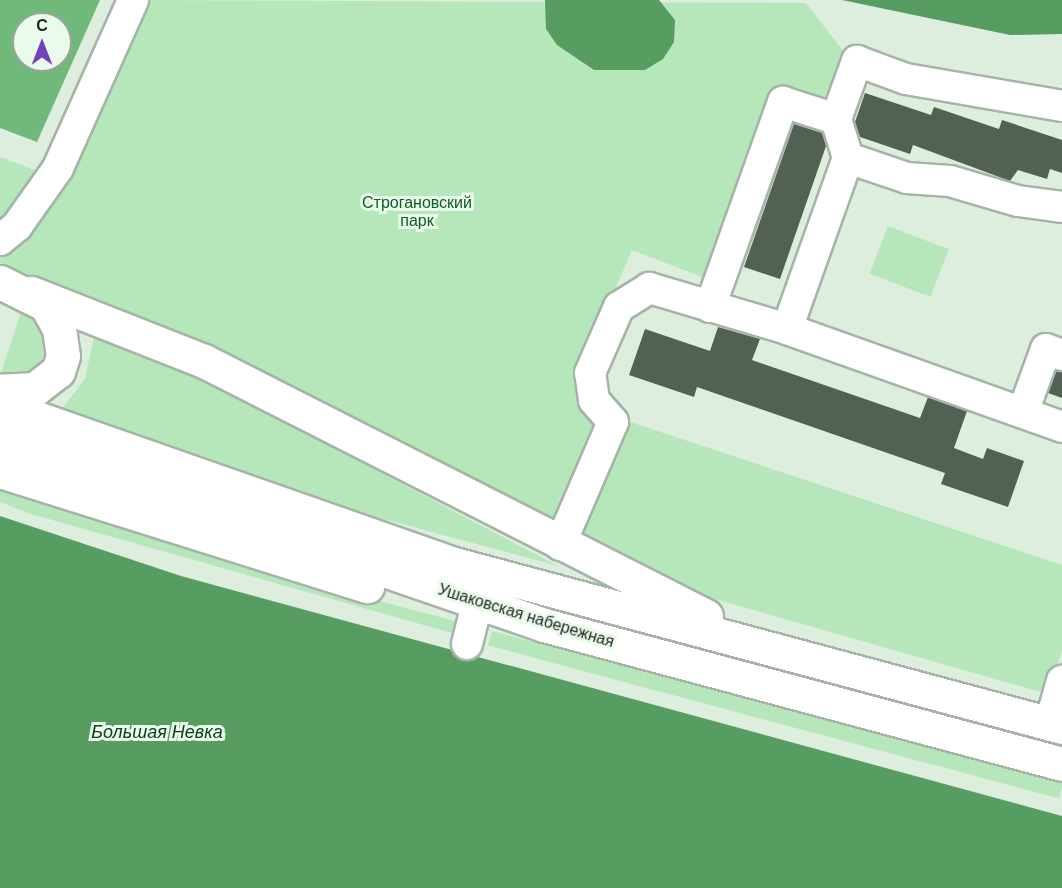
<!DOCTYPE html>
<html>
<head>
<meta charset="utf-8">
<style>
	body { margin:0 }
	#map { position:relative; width:1062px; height:888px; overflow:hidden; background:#ddedde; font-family:"DM Sans",sans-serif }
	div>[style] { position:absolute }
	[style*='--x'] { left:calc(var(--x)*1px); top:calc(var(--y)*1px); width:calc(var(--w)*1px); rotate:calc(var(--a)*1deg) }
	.green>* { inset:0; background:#b6e7bb; transform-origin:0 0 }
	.forest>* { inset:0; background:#71b87b }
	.water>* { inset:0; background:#579c61 }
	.building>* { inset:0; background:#536154 }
	.roads { filter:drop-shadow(2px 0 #a5b4a6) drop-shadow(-2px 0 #a5b4a6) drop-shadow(0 2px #a5b4a6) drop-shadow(0 -2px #a5b4a6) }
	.minor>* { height:30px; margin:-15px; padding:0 15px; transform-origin:15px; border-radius:15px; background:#fff }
	.major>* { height:33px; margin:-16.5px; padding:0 16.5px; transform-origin:16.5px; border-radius:16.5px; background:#fff }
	span { translate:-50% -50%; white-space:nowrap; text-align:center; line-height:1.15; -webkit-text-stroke:6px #eafbeb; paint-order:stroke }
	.park-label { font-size:16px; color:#0e5c23 }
	.street-label { font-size:16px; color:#1f251f }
	.water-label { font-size:18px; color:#0c4019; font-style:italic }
	.north { position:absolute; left:12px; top:12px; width:60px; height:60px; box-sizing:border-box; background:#eafbeb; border:2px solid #99a599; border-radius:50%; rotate:0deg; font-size:16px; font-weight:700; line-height:24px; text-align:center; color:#1f251f }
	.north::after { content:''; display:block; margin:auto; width:21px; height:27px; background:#7142ba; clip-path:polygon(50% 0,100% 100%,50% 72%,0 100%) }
</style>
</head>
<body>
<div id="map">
	<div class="green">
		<i style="clip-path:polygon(115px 0,806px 3px,844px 52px,823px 107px,781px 95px,710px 280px,632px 250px,578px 375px,588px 408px,1062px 565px,1062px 651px,1048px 694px,701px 595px,213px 348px,0 263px,0 157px,38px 171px)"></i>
		<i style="left:888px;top:226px;width:65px;height:51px;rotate:21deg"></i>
		<i style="clip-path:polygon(21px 312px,41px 323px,53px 341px,42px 374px,0 376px)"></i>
		<i style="clip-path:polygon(94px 336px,195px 375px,558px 566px,313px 500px,60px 411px,85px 379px)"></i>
		<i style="clip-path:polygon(0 486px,286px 576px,455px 621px,452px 633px,31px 514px,0 502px)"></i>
		<i style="left:492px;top:631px;width:591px;height:15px;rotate:15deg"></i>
	</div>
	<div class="forest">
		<i style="clip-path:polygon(evenodd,0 0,100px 0,37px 142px,0 128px,0 0,24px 24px,60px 24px,60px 60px,24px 60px,24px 24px)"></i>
	</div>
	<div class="water">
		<i style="clip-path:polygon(545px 0,659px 0,675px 20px,674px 42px,663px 59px,645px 70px,594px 70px,557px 45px,546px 29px)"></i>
		<i style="clip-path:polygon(842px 0,1062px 0,1062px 34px,1010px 35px)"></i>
		<i style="clip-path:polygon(0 516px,181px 576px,1062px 816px,1062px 888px,0 888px)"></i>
	</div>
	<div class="building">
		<i style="clip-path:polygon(865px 93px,931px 115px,934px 107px,999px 129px,1002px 120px,1062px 140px,1062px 173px,1050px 169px,1047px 179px,1018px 170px,1010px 181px,913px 145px,910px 154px,860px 137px,855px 122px)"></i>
		<i style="clip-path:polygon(794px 124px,822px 133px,826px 146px,780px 279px,744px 267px)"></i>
		<i style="clip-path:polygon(718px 327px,760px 339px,752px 360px,920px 418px,928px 397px,967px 411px,954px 448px,983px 459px,987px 448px,1024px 461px,1008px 507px,941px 484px,945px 473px,697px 387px,694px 397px,629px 375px,645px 329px,710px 351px)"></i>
		<i style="clip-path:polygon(1056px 371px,1062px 372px,1062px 398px,1048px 393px)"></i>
	</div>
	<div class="roads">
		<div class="minor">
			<i style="--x:848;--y:158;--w:62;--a:18.7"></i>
			<i style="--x:907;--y:178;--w:43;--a:4"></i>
			<i style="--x:950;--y:181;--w:71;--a:16.4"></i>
			<i style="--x:1018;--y:201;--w:44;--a:7.8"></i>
			<i style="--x:0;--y:240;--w:22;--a:-39"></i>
			<i style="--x:17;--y:226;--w:71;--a:-54.7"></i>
			<i style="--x:58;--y:168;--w:184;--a:-65.9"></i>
			<i style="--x:710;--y:307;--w:218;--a:-70.4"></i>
			<i style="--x:783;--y:102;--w:56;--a:17.8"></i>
			<i style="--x:787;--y:329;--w:292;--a:19.6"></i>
			<i style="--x:1023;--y:412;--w:67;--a:-69.9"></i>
			<i style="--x:1046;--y:349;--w:17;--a:21"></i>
			<i style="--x:560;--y:545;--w:134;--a:-66.7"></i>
			<i style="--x:613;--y:422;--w:29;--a:-131"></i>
			<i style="--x:594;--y:400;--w:27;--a:-98"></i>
			<i style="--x:590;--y:373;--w:72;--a:-66.3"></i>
			<i style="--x:619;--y:307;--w:36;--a:-32"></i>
			<i style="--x:649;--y:288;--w:144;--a:16.5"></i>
			<i style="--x:787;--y:329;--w:182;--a:-70.4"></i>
			<i style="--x:848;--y:158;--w:41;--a:-107.1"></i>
			<i style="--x:836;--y:119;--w:62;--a:-70.1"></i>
			<i style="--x:857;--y:61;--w:52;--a:20.2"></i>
			<i style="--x:906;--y:79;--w:158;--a:9.8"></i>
			<i style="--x:467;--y:644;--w:30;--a:-76"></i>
			<i style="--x:1050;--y:723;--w:44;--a:-74.1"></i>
		</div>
		<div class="major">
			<i style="--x:0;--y:282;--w:51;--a:26.6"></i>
			<i style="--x:46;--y:305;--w:26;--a:61"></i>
			<i style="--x:59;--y:328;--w:28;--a:82"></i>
			<i style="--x:63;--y:356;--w:16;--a:108"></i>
			<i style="--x:58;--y:371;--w:29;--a:142"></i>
			<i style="--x:35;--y:389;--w:35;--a:177"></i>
			<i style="--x:31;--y:293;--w:186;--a:21.5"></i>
			<i style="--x:204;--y:361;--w:563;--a:26.93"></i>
			<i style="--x:0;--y:405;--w:485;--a:19.3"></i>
			<i style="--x:458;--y:565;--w:625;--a:15.01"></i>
			<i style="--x:0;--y:438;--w:575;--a:18.97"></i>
			<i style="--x:544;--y:625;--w:536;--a:15.02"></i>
			<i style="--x:0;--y:471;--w:385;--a:17.4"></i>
		</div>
	</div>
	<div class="park-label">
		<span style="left:417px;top:212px">Строгановский<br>парк</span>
	</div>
	<div class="street-label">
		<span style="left:526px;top:616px;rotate:17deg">Ушаковская набережная</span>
	</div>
	<div class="water-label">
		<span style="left:157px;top:732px">Большая Невка</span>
	</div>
	<div class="north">С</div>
</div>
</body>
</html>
